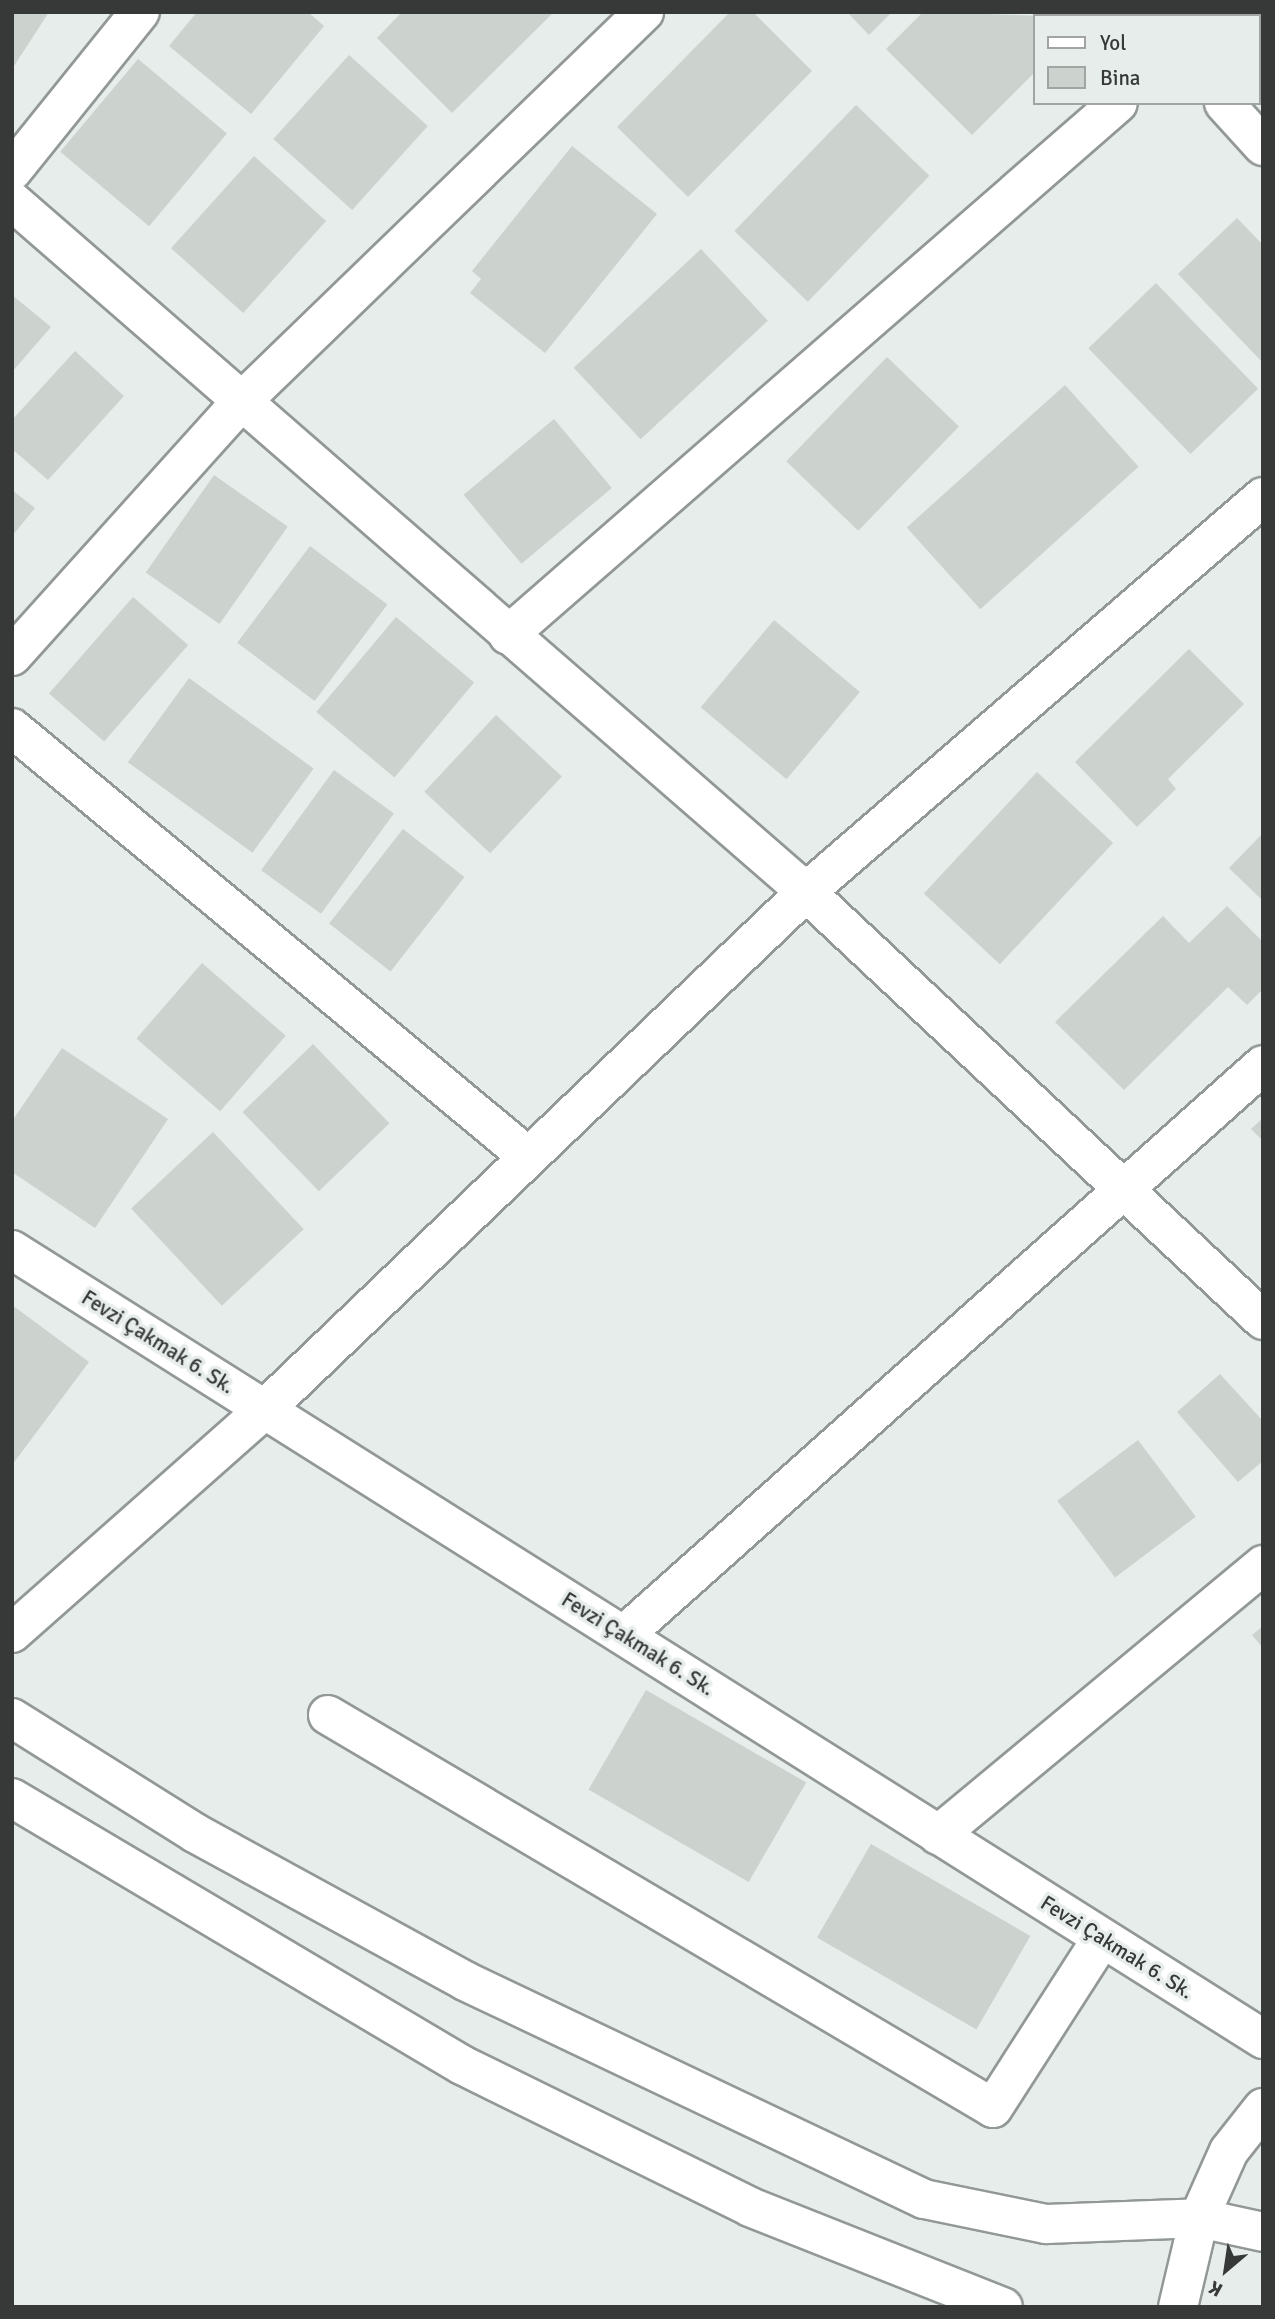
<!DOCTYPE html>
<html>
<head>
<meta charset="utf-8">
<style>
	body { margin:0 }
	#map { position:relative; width:1275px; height:2319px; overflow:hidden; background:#e6edeb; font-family:Signika,sans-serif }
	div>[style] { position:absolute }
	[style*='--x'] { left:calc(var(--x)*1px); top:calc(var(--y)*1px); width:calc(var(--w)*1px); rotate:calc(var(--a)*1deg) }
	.building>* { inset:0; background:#ccd2ce; transform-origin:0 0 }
	.roads { filter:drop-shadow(2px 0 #929897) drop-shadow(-2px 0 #929897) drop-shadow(0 2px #929897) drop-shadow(0 -2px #929897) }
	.minor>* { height:38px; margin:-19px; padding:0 19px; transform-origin:19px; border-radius:19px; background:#fff }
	span { translate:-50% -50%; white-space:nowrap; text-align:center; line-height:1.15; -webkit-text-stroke:7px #e6edeb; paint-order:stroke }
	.street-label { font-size:21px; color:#363938 }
	.frame { position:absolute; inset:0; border:14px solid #363938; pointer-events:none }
	.legend { position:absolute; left:1033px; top:14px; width:228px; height:91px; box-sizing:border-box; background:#e6edeb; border:2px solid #a0a5a3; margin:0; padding:9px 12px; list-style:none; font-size:21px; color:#363938 }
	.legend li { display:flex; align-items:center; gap:14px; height:35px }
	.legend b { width:35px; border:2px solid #a0a5a3 }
	.north { position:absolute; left:1191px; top:2235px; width:70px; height:70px; -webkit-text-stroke:5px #e6edeb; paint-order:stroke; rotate:209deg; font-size:19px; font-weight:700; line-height:28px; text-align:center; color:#363938 }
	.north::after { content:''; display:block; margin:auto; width:24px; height:32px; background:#363938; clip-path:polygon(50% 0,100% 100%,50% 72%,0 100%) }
</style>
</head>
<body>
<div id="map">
	<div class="building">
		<i style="clip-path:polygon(12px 12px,49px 12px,12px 69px)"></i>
		<i style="clip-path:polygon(197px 12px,308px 12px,324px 26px,251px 114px,169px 46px)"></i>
		<i style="clip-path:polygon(402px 12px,554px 12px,452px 113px,377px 38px)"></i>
		<i style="clip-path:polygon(730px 12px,753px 12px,812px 71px,688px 197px,617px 127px)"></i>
		<i style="clip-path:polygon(847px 12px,892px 12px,869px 35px)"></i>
		<i style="clip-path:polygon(923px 12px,1046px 16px,1035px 16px,1035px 72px,972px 135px,886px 49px)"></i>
		<i style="left:349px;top:55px;width:106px;height:113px;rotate:42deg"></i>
		<i style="left:138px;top:59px;width:116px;height:121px;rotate:40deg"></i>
		<i style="left:856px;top:105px;width:102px;height:175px;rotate:44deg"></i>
		<i style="clip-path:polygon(572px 146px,657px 214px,545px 353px,470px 293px,481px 279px,472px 271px)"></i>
		<i style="left:254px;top:156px;width:97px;height:124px;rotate:42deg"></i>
		<i style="clip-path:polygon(1237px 218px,1263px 245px,1263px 363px,1178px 274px)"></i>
		<i style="left:701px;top:249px;width:98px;height:174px;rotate:47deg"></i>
		<i style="left:1156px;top:283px;width:147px;height:94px;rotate:46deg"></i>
		<i style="clip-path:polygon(12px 295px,51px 327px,12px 372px)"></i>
		<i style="clip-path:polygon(75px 351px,124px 396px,48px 480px,12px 449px,12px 420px)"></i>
		<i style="left:887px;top:357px;width:100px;height:145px;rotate:44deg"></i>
		<i style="left:1065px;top:385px;width:110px;height:213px;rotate:48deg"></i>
		<i style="left:554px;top:419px;width:90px;height:118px;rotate:50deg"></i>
		<i style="left:214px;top:475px;width:90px;height:119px;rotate:35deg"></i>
		<i style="clip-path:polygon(12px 490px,35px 508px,12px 536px)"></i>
		<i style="left:310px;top:546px;width:97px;height:121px;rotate:37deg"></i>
		<i style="left:133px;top:597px;width:73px;height:128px;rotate:41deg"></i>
		<i style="left:396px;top:617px;width:102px;height:124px;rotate:40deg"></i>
		<i style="left:774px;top:620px;width:112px;height:114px;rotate:40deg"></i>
		<i style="clip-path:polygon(1189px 649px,1244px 704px,1168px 779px,1176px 789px,1137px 827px,1075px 762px)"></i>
		<i style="left:189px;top:678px;width:154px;height:104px;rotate:36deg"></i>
		<i style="left:496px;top:715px;width:90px;height:105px;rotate:43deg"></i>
		<i style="left:334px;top:770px;width:74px;height:124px;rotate:36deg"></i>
		<i style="left:1037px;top:772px;width:104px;height:166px;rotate:43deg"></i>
		<i style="left:403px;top:829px;width:78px;height:120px;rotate:38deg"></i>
		<i style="clip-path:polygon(1263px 833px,1263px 901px,1229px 868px)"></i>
		<i style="clip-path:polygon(1227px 906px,1263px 942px,1263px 989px,1247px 1005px,1228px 987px,1124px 1090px,1055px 1022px,1163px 916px,1189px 943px)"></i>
		<i style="left:202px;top:963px;width:111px;height:100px;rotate:41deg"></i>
		<i style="left:313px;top:1044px;width:110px;height:98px;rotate:46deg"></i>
		<i style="clip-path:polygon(62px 1048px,168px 1119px,95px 1228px,12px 1172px,12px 1121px)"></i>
		<i style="clip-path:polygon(1263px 1118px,1263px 1141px,1251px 1129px)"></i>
		<i style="left:213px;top:1132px;width:133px;height:112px;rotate:47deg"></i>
		<i style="clip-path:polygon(12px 1305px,89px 1362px,12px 1465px)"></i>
		<i style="clip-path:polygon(1220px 1374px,1263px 1421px,1263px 1461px,1238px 1482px,1177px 1412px)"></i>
		<i style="left:1138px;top:1440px;width:96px;height:101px;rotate:53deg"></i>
		<i style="clip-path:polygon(1263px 1626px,1263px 1648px,1252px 1635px)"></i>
		<i style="left:646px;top:1690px;width:185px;height:115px;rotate:30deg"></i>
		<i style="left:871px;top:1844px;width:184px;height:108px;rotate:30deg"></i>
	</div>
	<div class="roads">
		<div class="minor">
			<i style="--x:1135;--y:12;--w:6;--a:45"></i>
			<i style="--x:1224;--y:103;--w:58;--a:47.8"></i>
			<i style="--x:12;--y:171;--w:204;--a:-51.2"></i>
			<i style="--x:12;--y:201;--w:1053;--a:41.03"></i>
			<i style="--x:806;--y:892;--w:626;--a:43.12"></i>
			<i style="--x:508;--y:635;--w:809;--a:-41.09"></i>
			<i style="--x:12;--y:656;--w:342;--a:-48"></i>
			<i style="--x:241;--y:402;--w:561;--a:-44.06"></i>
			<i style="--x:12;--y:728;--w:668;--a:39.72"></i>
			<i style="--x:12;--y:1250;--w:1479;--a:32.24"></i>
			<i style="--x:12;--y:1633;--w:338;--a:-41.5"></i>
			<i style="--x:265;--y:1409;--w:748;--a:-43.7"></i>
			<i style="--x:806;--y:892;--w:604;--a:-40.84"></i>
			<i style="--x:624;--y:1635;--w:856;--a:-41.73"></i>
			<i style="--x:328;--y:1715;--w:772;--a:30.58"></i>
			<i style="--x:993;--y:2108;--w:202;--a:-57.3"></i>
			<i style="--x:12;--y:1718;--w:216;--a:32.1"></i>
			<i style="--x:195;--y:1833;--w:308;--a:28.7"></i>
			<i style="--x:465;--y:1981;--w:508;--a:25.41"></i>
			<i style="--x:924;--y:2199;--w:125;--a:11.6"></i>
			<i style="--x:1046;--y:2224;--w:153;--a:-2.2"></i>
			<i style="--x:1199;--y:2218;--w:66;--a:12.3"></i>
			<i style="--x:12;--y:1798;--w:523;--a:30.68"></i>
			<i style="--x:462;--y:2065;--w:321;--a:26.2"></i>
			<i style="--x:750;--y:2207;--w:272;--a:21.6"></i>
			<i style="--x:938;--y:1835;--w:423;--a:-39.7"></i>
			<i style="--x:1178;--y:2307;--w:91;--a:-76.7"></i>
			<i style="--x:1199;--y:2218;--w:73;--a:-65.9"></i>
			<i style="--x:1229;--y:2151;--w:55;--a:-51.7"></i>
		</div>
	</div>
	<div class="street-label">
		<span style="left:158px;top:1342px;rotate:32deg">Fevzi Çakmak 6. Sk.</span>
		<span style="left:638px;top:1644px;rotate:32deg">Fevzi Çakmak 6. Sk.</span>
		<span style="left:1117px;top:1947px;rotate:32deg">Fevzi Çakmak 6. Sk.</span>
	</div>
	<div class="frame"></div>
	<ul class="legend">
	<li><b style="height:9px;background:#fff"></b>Yol</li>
	<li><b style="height:19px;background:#ccd2ce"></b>Bina</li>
	</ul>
	<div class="north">K</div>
</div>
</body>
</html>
